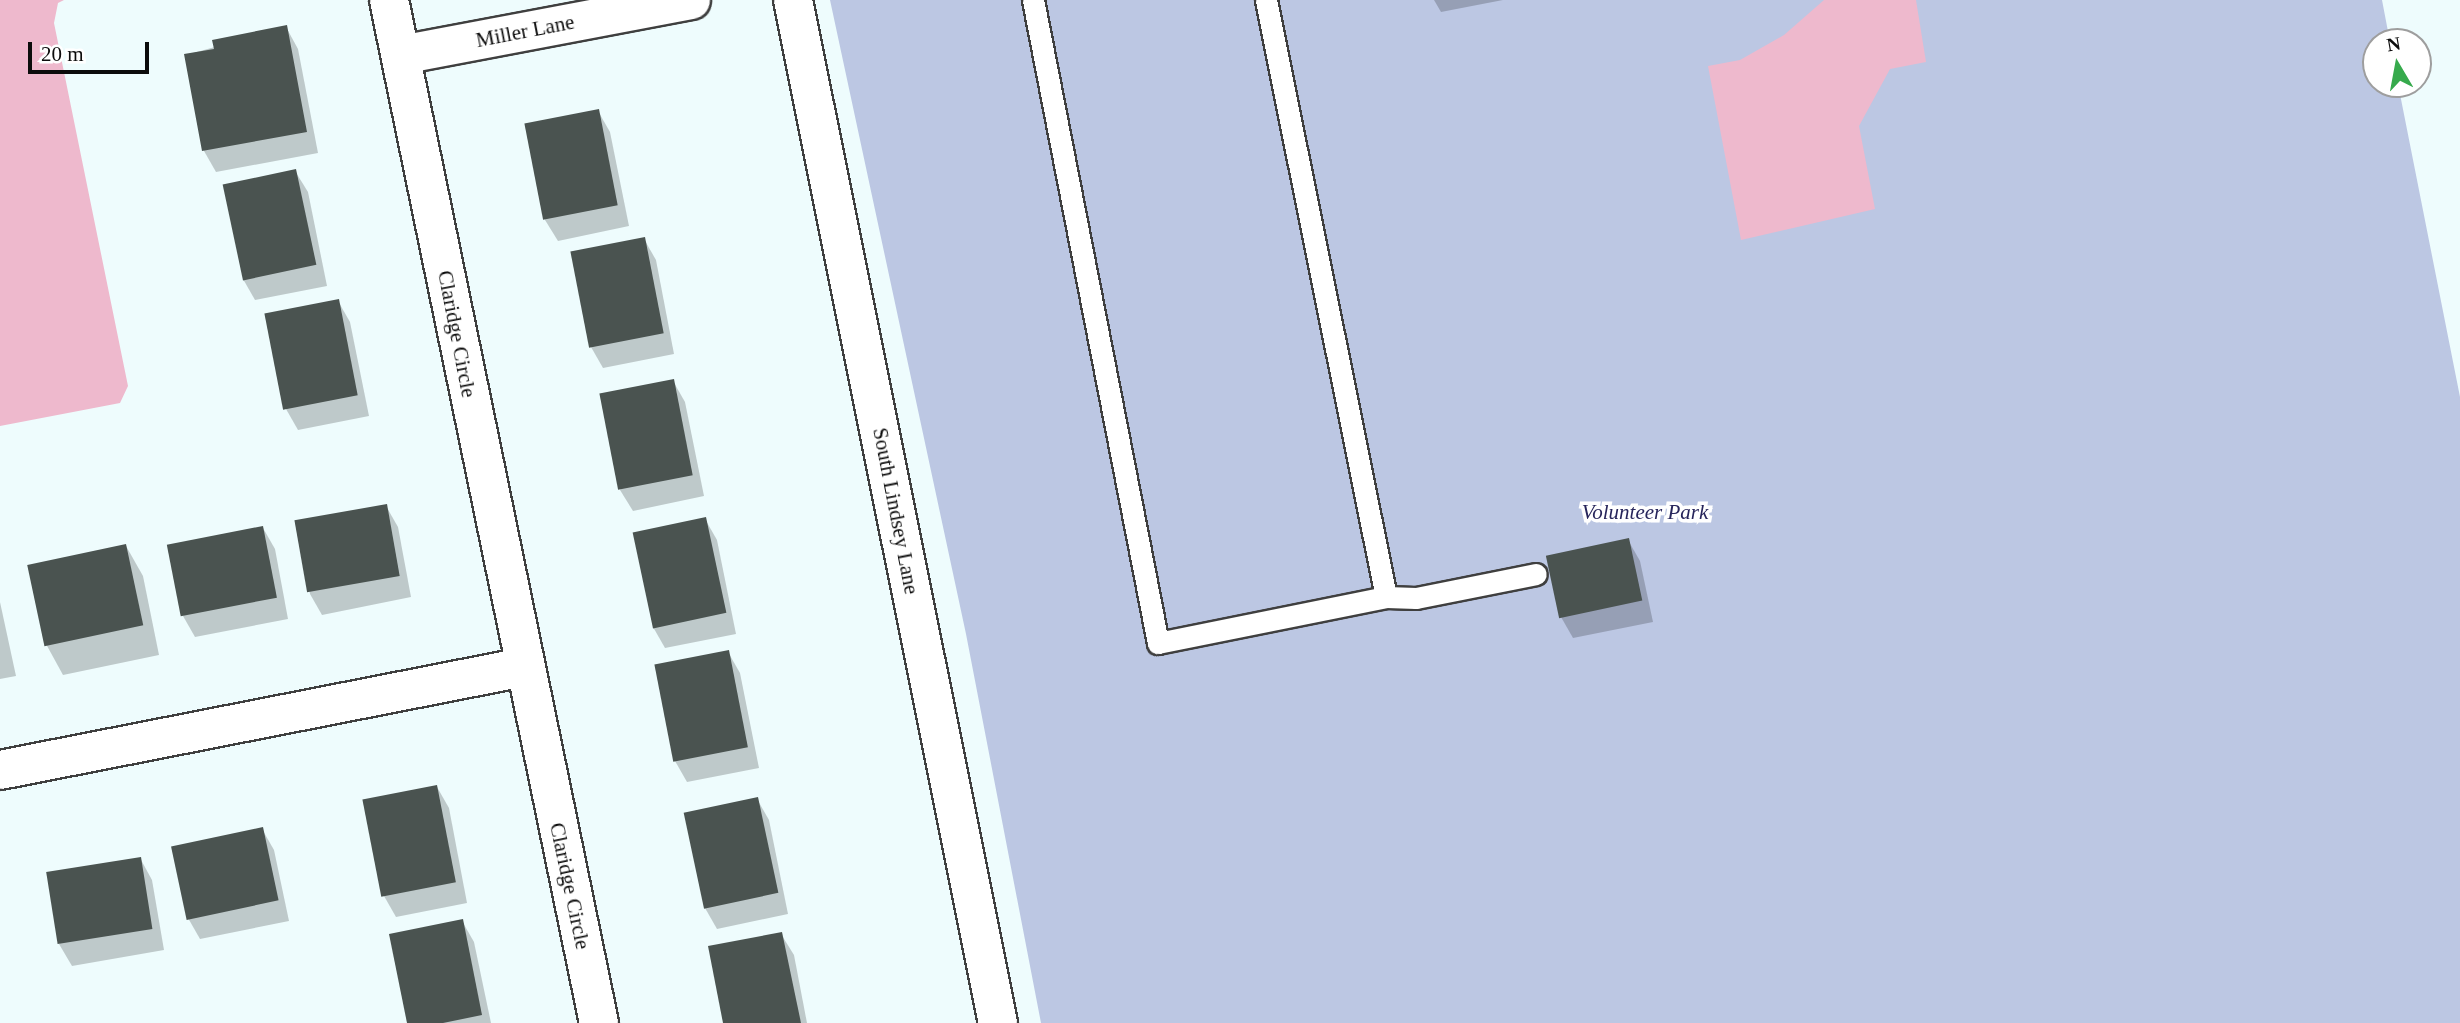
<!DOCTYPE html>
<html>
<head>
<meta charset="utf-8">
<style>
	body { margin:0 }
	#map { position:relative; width:2460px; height:1023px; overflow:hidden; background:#eefcfd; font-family:Georgia,serif }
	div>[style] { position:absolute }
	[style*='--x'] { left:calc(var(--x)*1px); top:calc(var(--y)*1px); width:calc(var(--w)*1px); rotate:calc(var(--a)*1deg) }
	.green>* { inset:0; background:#bcc7e3 }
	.water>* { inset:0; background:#eeb9cd }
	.shadow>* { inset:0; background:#0003 }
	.building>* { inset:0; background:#4a5350; transform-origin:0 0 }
	.roads { filter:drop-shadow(2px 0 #3f3f3f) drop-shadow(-2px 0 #3f3f3f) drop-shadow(0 2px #3f3f3f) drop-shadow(0 -2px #3f3f3f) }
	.service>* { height:21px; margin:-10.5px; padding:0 10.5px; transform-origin:10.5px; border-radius:10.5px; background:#fff }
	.minor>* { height:38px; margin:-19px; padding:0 19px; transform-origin:19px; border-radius:19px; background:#fff }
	span { translate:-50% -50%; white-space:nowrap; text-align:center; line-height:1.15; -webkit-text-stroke:7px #fff; paint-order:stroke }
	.street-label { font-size:21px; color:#0c0c0c }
	.park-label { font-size:21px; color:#27255b; font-style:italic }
	.north { position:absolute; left:2362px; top:28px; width:70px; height:70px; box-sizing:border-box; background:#fff; border:2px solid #9e9e9e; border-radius:50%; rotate:350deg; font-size:19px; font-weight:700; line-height:28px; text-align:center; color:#0c0c0c }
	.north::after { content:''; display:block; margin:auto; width:24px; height:32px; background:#36aa4c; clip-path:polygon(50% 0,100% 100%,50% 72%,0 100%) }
	.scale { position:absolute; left:28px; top:42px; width:121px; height:32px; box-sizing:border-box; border:4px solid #0c0c0c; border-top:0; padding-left:9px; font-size:21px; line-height:24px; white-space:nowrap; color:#0c0c0c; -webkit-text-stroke:5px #fff; paint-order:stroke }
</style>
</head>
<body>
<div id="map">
	<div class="green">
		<i style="clip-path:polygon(830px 0,2382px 0,2390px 42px,2376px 42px,2376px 84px,2398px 84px,2460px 397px,2460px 1023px,1041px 1023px,966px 634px)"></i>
	</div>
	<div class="water">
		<i style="clip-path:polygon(0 0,64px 0,58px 3px,54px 23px,128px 386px,120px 403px,0 426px)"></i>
		<i style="clip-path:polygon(1824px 0,1916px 0,1926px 62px,1890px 69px,1859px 126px,1875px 209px,1741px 240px,1708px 66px,1740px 60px,1784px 35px)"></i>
	</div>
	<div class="shadow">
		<i style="clip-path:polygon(1434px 0,1503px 0,1441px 12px)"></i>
		<i style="clip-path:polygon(286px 27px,298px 49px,318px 153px,216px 172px,204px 151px,186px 55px)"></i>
		<i style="clip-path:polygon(598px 111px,610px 132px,629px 226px,558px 241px,545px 220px,526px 126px)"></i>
		<i style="clip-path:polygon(295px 171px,308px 192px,327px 286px,255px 300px,243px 279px)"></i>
		<i style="clip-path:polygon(644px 239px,656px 260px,674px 354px,603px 368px,591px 347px)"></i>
		<i style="clip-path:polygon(338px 301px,350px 322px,369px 416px,298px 430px,286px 409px)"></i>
		<i style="clip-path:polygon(673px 381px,685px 402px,704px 496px,633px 511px,620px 490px)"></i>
		<i style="clip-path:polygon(386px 506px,398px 527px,411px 597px,322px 615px,310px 594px,297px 523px)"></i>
		<i style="clip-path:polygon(705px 519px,717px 540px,736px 634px,665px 648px,653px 627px)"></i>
		<i style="clip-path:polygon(263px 528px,275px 549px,288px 619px,195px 637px,183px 616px)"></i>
		<i style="clip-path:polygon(1628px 540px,1640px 561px,1653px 622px,1573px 638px,1561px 617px)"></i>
		<i style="clip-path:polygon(126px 546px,143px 576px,159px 655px,63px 675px,46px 644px)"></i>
		<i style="clip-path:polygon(0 602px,16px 676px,0 679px)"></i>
		<i style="clip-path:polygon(728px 652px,740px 673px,759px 768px,687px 782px,675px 761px,656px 667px)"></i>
		<i style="clip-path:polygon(437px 787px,449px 808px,467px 903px,396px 917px,384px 896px)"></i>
		<i style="clip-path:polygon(757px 799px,769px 820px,788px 914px,717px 929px,705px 908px,686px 814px)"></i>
		<i style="clip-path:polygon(262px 829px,274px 850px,289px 921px,200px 939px,188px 918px)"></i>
		<i style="clip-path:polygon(140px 858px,152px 880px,164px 950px,72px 966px,59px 944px)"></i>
		<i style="clip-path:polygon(462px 921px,474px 942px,491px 1023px,408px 1023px)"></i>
		<i style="clip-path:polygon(781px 934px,794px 955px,807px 1023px,725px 1023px)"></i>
	</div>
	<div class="building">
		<i style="clip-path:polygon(287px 25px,307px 132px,202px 151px,184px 54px,214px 49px,212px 40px)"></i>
		<i style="left:599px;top:109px;width:98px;height:76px;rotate:79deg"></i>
		<i style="left:296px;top:169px;width:98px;height:75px;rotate:78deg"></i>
		<i style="left:645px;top:237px;width:98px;height:76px;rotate:79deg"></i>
		<i style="left:339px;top:299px;width:98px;height:76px;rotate:79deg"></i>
		<i style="left:674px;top:379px;width:98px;height:76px;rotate:79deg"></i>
		<i style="left:387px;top:504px;width:73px;height:94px;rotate:80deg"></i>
		<i style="left:706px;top:517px;width:98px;height:75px;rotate:78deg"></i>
		<i style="left:263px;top:526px;width:73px;height:98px;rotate:79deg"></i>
		<i style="left:1629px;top:538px;width:64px;height:85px;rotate:78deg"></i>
		<i style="left:126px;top:544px;width:83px;height:101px;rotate:78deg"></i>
		<i style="left:729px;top:650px;width:99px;height:76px;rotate:79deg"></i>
		<i style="left:437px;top:785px;width:99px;height:76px;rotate:79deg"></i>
		<i style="left:758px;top:797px;width:98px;height:76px;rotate:78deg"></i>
		<i style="left:263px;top:827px;width:75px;height:94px;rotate:78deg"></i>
		<i style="left:141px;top:857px;width:73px;height:96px;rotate:81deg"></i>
		<i style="clip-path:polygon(463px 919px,482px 1015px,443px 1023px,407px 1023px,389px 934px)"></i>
		<i style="clip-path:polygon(782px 932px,801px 1023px,723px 1023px,708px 946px)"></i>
	</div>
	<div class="roads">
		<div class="service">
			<i style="--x:1033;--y:0;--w:655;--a:79"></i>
			<i style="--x:1158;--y:643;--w:233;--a:-11.4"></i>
			<i style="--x:1386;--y:597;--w:609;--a:-101.37"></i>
			<i style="--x:1386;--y:597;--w:30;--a:2"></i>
			<i style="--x:1416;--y:598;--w:122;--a:-11.3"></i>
		</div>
		<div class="minor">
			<i style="--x:389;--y:0;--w:1044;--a:78.4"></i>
			<i style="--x:793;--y:0;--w:1043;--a:78.67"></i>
			<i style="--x:401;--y:55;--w:295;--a:-10.7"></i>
			<i style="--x:0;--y:770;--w:534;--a:-11.12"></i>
		</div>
	</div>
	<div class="street-label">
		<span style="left:525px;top:31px;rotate:-11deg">Miller Lane</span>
		<span style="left:457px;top:334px;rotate:79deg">Claridge Circle</span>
		<span style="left:896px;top:511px;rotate:79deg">South Lindsey Lane</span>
		<span style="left:570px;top:886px;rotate:78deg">Claridge Circle</span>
	</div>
	<div class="park-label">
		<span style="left:1645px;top:512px">Volunteer Park</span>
	</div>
	<div class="north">N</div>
	<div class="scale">20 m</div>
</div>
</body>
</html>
